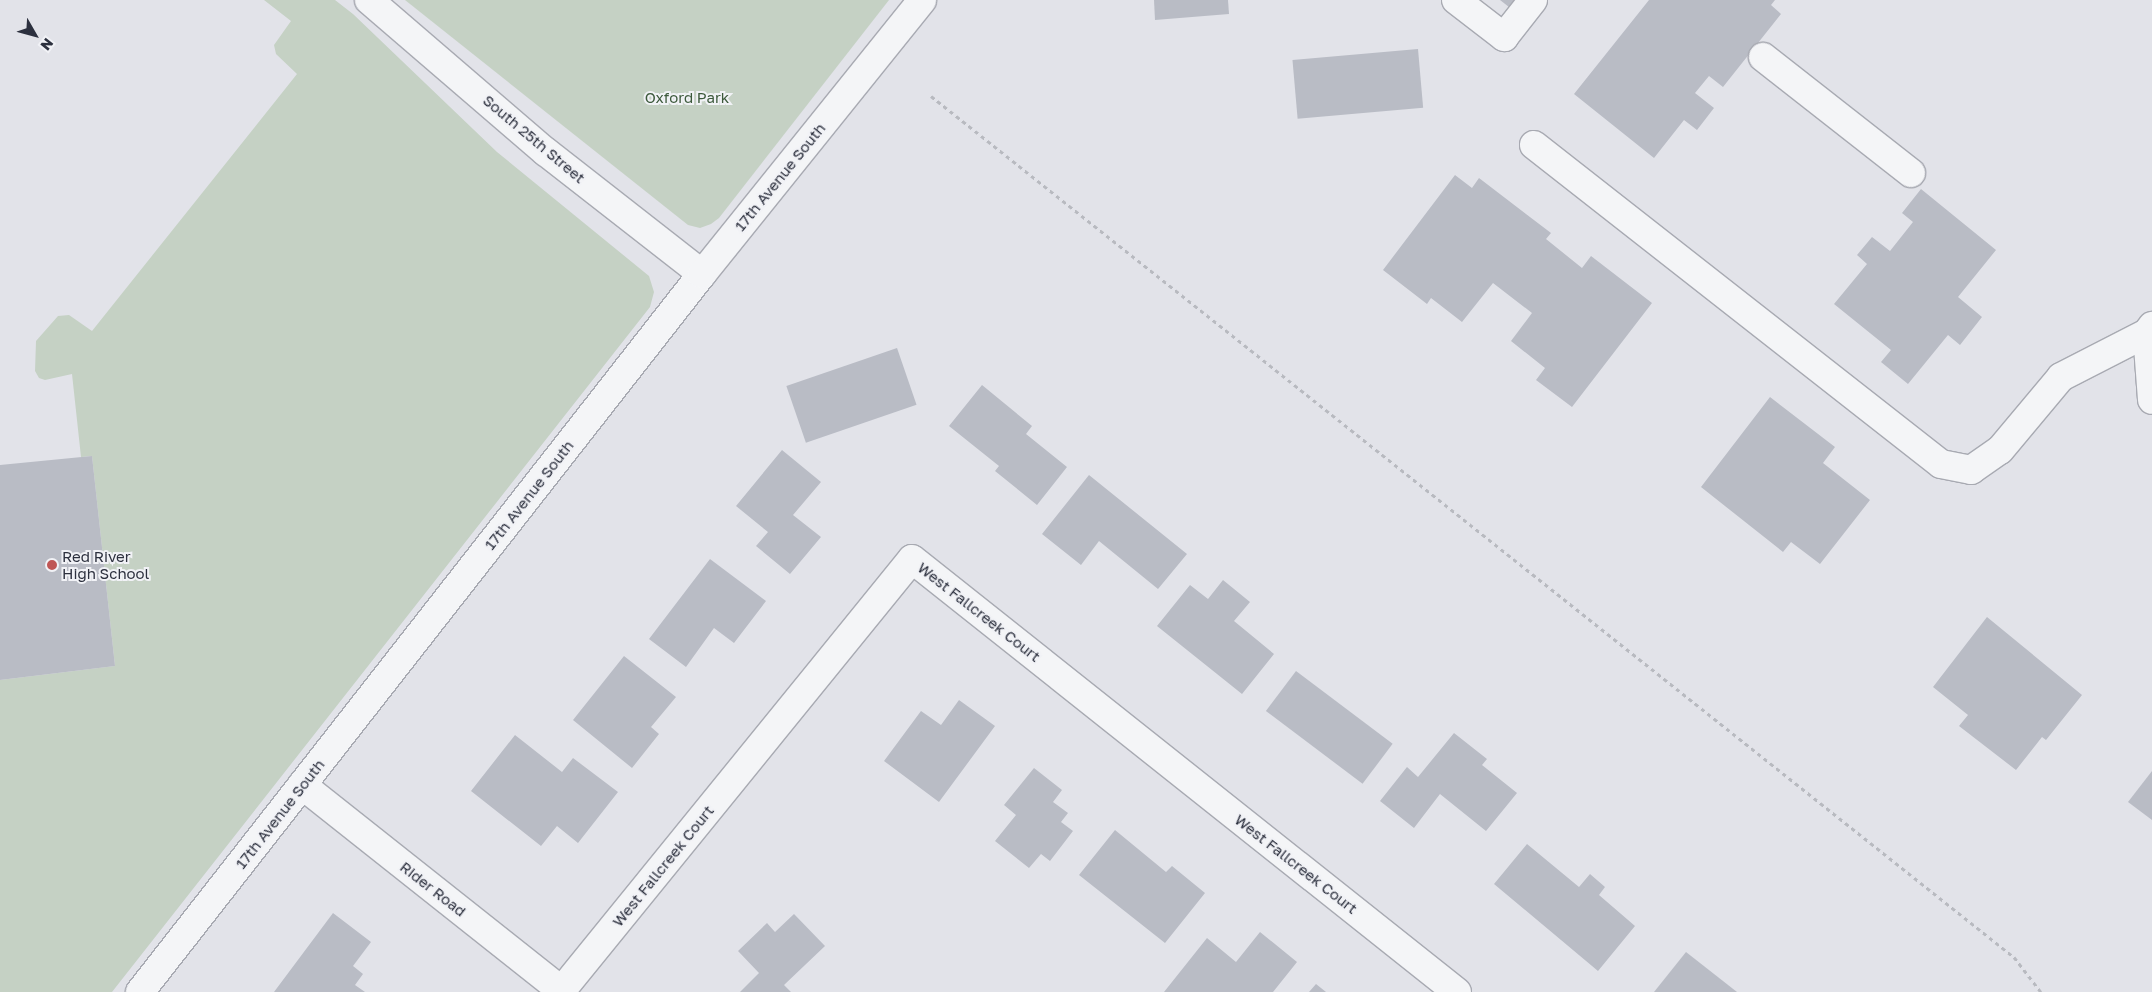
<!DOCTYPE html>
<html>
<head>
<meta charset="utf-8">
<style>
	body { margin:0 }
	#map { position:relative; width:2152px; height:992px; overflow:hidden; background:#e2e3e9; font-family:"Golos Text",sans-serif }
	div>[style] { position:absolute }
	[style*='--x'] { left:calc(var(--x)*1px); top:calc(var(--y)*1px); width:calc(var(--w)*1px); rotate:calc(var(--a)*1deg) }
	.green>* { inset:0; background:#c5d1c4 }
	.building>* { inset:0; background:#b9bcc5; transform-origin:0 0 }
	.path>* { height:3px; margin-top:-1.5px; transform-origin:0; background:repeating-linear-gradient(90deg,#b8bac0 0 4px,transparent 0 8px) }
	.roads { filter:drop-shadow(1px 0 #a8aab2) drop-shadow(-1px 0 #a8aab2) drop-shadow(0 1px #a8aab2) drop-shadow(0 -1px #a8aab2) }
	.minor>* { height:28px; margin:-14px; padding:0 14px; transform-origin:14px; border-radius:14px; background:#f4f5f7 }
	.dots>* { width:14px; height:14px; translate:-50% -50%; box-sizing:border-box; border:2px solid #f1f2f6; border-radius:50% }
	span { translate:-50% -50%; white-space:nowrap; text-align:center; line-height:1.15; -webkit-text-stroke:4px #f1f2f6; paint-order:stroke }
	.park-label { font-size:15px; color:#3c593b }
	.street-label { font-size:15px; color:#2c303e }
	.poi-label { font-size:15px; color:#2c303e }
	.left { translate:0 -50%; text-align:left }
	.north { position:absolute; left:10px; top:10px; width:50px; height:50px; -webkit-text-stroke:4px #f1f2f6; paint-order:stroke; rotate:128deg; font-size:14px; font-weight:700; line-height:20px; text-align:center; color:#2c303e }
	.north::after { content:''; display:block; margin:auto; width:18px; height:22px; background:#2c303e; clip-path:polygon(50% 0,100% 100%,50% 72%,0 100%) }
</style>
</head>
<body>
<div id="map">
	<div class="green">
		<i style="clip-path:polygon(264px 0,335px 0,353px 14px,497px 152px,649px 276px,654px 292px,650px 307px,112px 992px,0 992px,0 680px,115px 666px,92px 456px,81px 457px,72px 374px,45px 380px,39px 378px,35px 371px,36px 341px,58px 316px,69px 315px,92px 331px,297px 74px,276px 54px,274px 45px,291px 21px)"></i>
		<i style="clip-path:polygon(405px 0,889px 0,719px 218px,711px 224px,700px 228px,688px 225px)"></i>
	</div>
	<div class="building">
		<i style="clip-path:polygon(1154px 0,1228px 0,1229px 14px,1155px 20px)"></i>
		<i style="clip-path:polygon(1500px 0,1515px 0,1509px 7px)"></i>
		<i style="clip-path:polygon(1649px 0,1775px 0,1771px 5px,1781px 14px,1723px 87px,1709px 76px,1695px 93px,1714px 108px,1697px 130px,1684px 120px,1654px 158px,1574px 94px)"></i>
		<i style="left:1418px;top:49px;width:59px;height:126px;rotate:85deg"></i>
		<i style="clip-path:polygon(1455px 175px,1472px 188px,1479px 178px,1551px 233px,1546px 239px,1582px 268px,1591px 256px,1652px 303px,1572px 407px,1536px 380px,1545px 368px,1511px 341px,1532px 313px,1493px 283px,1462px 322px,1431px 298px,1427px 304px,1383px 270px)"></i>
		<i style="clip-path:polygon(1921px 189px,1996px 250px,1958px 297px,1982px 317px,1960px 345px,1948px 335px,1908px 384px,1881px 362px,1891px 350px,1834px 304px,1867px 264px,1857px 255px,1872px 237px,1890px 251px,1913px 222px,1902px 213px)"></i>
		<i style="left:897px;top:348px;width:60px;height:117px;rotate:71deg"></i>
		<i style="clip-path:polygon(982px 385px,1032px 426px,1026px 434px,1067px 467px,1037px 505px,995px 471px,999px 466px,949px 426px)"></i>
		<i style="clip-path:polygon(1770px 397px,1835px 447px,1823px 463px,1870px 500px,1820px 564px,1791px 542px,1783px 552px,1701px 487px)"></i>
		<i style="clip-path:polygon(782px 450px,821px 482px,793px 515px,821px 537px,790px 574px,756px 546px,768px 532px,736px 506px)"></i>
		<i style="clip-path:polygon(92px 456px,115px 666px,0 680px,0 465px)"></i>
		<i style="clip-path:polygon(1089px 475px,1187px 554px,1158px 589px,1099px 541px,1081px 565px,1042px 534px)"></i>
		<i style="clip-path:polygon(710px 559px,766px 601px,734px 643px,714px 628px,686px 667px,649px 639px)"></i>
		<i style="clip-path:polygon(1223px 580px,1250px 602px,1234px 621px,1274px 654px,1242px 694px,1157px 626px,1190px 585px,1208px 599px)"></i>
		<i style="clip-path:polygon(1987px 617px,2082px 695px,2046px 740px,2042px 737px,2016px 770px,1959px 726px,1968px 715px,1933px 687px)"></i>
		<i style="clip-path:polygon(624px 656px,676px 697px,651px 727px,659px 734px,632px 768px,573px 720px)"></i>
		<i style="left:1296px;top:671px;width:121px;height:50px;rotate:37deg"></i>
		<i style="clip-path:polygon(959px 700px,995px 726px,939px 802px,884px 761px,921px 711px,941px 725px)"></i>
		<i style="clip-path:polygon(1454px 733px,1487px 759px,1482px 765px,1517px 793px,1486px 831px,1440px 794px,1414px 828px,1380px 801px,1407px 767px,1418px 777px)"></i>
		<i style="clip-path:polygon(515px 735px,562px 772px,573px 758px,618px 792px,578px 843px,557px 826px,541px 846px,471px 791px)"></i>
		<i style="clip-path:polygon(1034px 768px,1062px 790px,1053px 802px,1068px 813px,1061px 822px,1073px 831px,1050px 861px,1041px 854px,1029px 868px,995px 841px,1016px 815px,1004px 805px)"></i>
		<i style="clip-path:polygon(2152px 771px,2152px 820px,2128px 802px)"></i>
		<i style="clip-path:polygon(1115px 830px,1166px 872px,1172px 866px,1205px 893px,1165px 943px,1079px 875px)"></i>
		<i style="clip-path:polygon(1527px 844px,1579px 887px,1590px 874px,1605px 887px,1599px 895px,1635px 926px,1598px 971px,1494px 884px)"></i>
		<i style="clip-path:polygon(333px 913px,371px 942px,353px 966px,363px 974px,355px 985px,365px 992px,274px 992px)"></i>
		<i style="clip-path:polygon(794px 914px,825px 946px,784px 985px,791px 992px,740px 992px,759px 973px,738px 951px,767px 923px,775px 932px)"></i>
		<i style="clip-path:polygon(1260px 932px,1297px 962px,1273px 992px,1164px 992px,1207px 938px,1236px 962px)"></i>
		<i style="clip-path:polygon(1686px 952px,1737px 992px,1654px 992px)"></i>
		<i style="clip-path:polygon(1316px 984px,1326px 992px,1309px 992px)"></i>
	</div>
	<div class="path">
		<i style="--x:931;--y:96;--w:1384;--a:38.49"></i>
		<i style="--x:2014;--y:957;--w:44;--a:52.4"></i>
	</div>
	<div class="roads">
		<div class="minor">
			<i style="--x:369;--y:0;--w:233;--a:40.7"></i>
			<i style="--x:546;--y:152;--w:198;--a:38"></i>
			<i style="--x:1456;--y:0;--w:61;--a:37.6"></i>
			<i style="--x:1504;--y:37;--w:47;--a:-51.9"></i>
			<i style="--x:1763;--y:57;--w:188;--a:38.1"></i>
			<i style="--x:1534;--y:145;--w:517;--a:38.09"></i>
			<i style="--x:1941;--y:464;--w:31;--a:11"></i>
			<i style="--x:1971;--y:470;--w:35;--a:-35"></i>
			<i style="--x:2000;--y:450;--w:95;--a:-50.1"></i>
			<i style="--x:2061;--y:377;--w:97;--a:-27.1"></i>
			<i style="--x:2147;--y:333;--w:9;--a:-54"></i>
			<i style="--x:2147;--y:333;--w:67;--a:85.7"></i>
			<i style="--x:302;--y:785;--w:333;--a:38.4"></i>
			<i style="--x:562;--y:990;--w:555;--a:-50.92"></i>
			<i style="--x:912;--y:559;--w:696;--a:38.47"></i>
			<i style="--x:140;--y:992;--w:912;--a:-51.95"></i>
			<i style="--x:702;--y:274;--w:351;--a:-51.2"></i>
		</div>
	</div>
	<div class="dots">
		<i style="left:52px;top:565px;background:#bf5655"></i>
	</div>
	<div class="park-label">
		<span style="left:687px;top:98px">Oxford Park</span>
	</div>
	<div class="street-label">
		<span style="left:534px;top:139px;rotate:40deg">South 25th Street</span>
		<span style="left:780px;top:177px;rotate:-51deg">17th Avenue South</span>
		<span style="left:529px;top:495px;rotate:-52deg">17th Avenue South</span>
		<span style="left:979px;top:612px;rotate:38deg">West Fallcreek Court</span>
		<span style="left:280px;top:814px;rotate:-52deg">17th Avenue South</span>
		<span style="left:1296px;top:864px;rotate:38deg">West Fallcreek Court</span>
		<span style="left:663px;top:866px;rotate:-51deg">West Fallcreek Court</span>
		<span style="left:433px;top:889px;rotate:38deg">Rider Road</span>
	</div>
	<div class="poi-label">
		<span class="left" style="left:62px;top:565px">Red River<br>High School</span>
	</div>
	<div class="north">N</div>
</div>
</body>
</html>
